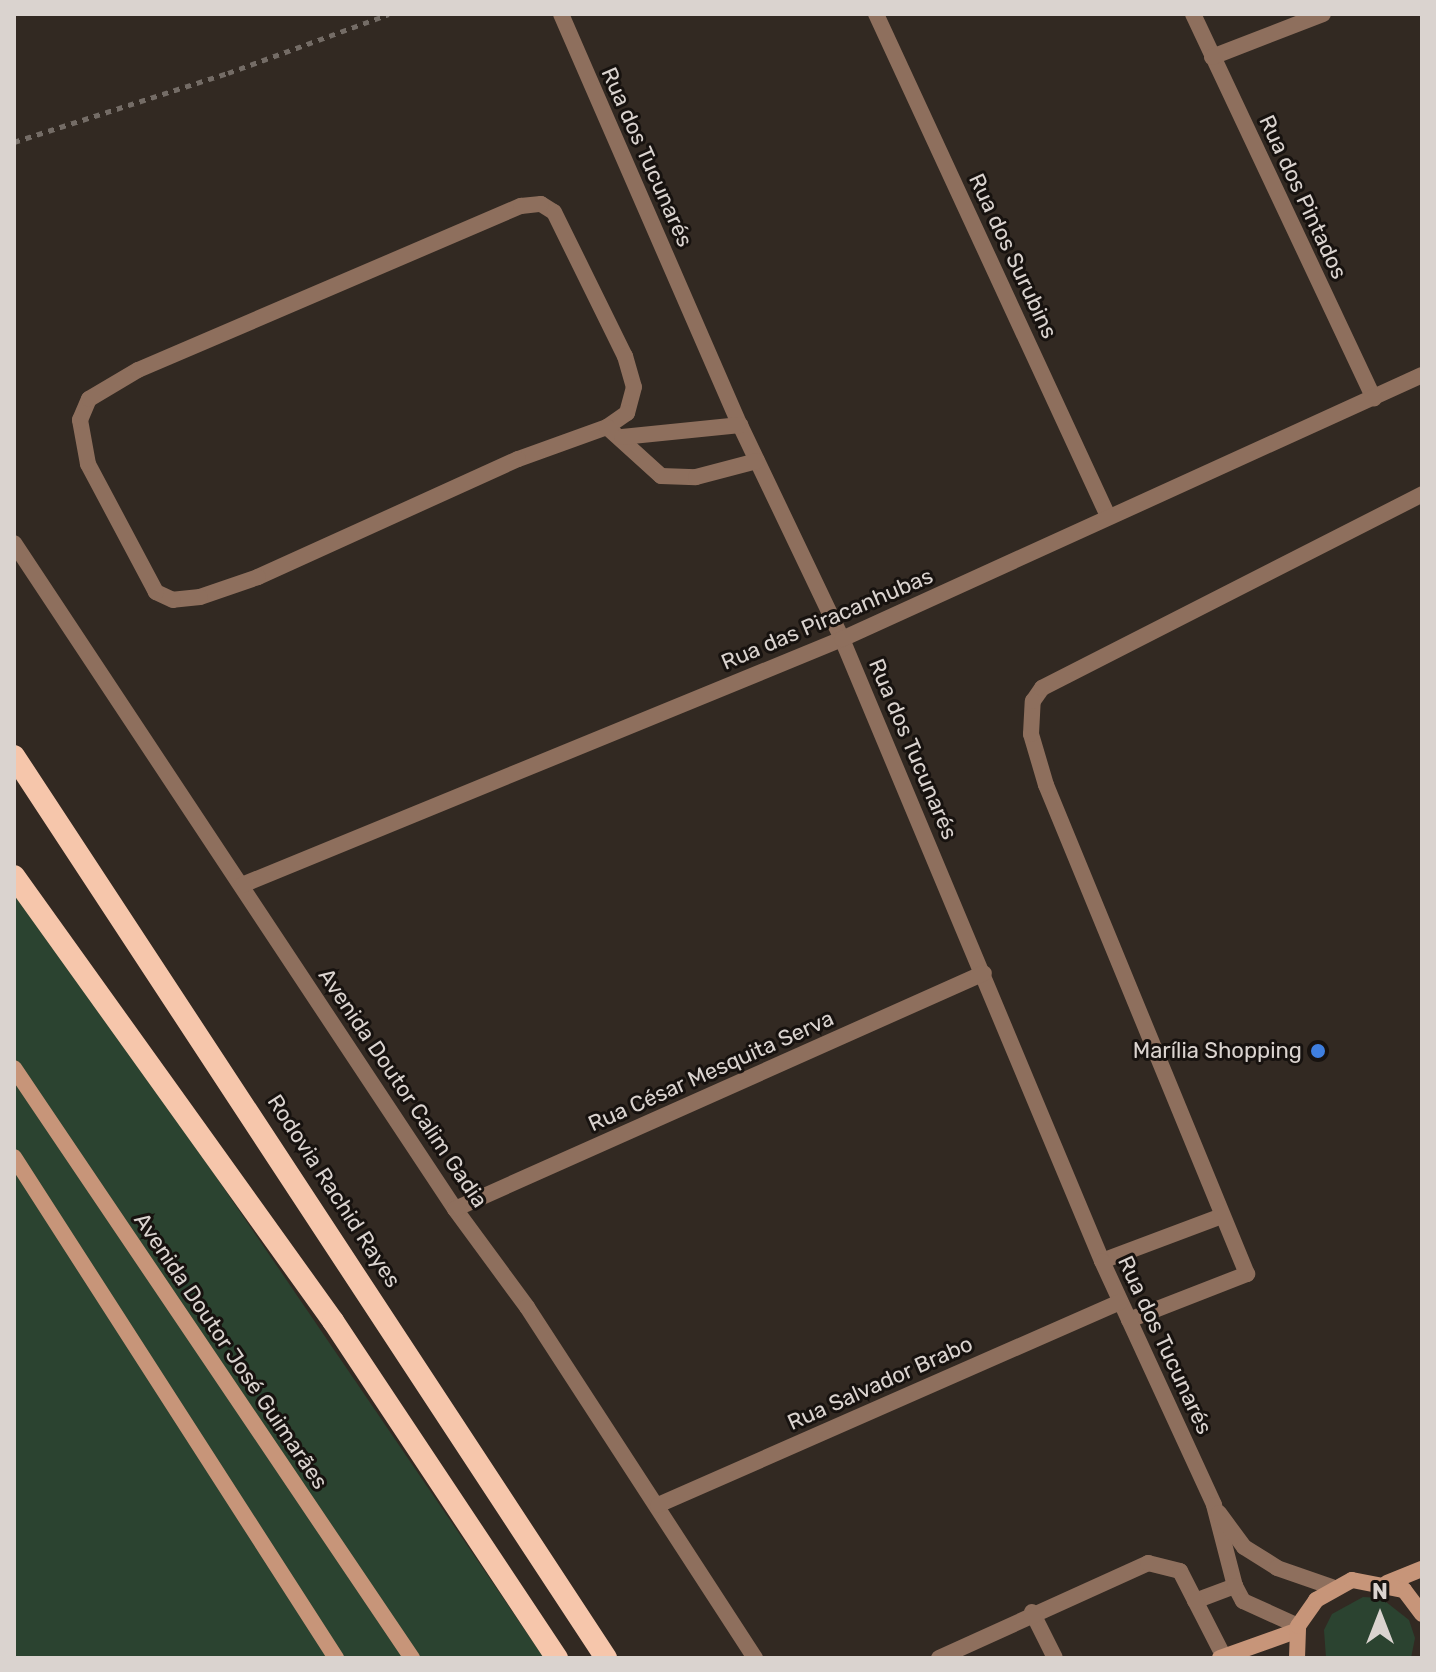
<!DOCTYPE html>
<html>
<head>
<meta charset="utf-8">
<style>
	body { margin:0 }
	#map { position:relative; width:1436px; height:1672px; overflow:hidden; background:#322922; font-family:Rubik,sans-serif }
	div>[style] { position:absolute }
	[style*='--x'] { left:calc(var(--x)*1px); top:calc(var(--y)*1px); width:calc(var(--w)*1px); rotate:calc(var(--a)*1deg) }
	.green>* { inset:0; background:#2b4330 }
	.path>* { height:5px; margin-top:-2.5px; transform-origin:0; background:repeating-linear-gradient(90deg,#746c66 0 6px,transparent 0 12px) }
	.service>* { height:16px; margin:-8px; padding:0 8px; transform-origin:8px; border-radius:8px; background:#8e6f5d }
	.minor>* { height:16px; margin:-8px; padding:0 8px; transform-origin:8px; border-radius:8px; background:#8e6f5d }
	.secondary>* { height:16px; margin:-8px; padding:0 8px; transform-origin:8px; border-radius:8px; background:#c79579 }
	.trunk>* { height:22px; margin:-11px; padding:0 11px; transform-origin:11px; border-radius:11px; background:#f6c6ab }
	.dots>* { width:22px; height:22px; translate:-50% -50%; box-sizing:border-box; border:4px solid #17120f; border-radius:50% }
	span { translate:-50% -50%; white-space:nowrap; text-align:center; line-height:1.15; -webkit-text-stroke:6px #17120f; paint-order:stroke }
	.street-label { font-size:22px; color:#dad3cf }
	.poi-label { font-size:22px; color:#dad3cf }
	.right { translate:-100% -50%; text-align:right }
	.frame { position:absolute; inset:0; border:16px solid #dad3cf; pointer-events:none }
	.north { position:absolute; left:1340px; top:1576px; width:80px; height:80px; -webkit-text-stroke:6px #17120f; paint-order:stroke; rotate:0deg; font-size:22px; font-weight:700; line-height:32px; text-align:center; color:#dad3cf }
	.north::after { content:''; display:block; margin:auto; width:28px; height:36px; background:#dad3cf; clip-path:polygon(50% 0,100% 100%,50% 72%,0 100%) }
</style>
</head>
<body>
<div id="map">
	<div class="green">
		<i style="clip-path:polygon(14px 880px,544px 1658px,14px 1658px)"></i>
		<i style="clip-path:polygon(1363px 1597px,1381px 1598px,1409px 1620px,1415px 1638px,1411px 1658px,1326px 1658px,1324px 1630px,1332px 1614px)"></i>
	</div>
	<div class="path">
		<i style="--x:14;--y:142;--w:225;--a:-17.9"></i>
		<i style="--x:228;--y:73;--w:171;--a:-20.1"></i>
	</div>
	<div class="service">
		<i style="--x:1102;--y:1261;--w:128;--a:-20.6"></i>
		<i style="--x:1129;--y:1320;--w:127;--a:-21.3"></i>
		<i style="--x:1247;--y:1274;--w:529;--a:-112.34"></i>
		<i style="--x:1046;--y:785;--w:53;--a:-106.4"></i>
		<i style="--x:1031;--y:734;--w:33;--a:-87"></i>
		<i style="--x:1033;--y:701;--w:16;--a:-55"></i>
		<i style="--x:1042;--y:688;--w:427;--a:-27"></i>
		<i style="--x:1195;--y:1601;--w:43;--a:-20.6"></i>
		<i style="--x:1032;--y:1612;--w:51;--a:63.4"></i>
		<i style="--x:939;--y:1658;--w:230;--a:-24.4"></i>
		<i style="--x:1148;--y:1563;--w:33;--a:14"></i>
		<i style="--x:1180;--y:1571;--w:97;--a:62.9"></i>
	</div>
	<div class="minor">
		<i style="--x:561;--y:14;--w:448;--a:66.5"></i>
		<i style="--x:740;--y:425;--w:237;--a:64.5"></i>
		<i style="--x:842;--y:639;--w:674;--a:67.31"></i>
		<i style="--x:1102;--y:1261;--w:268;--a:65.3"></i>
		<i style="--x:1214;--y:1505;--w:84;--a:75.5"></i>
		<i style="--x:1235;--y:1586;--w:17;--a:62"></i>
		<i style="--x:1243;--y:1601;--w:60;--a:24.4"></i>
		<i style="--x:876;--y:14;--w:553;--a:65.2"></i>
		<i style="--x:1193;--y:14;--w:425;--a:64.8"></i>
		<i style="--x:1212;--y:57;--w:119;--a:-21.2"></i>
		<i style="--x:541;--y:204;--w:15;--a:32"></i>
		<i style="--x:554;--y:212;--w:161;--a:63.8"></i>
		<i style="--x:625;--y:356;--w:32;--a:74"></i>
		<i style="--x:634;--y:387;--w:27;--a:105"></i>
		<i style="--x:627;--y:413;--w:24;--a:145"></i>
		<i style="--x:607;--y:427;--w:95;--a:160.2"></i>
		<i style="--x:518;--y:459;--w:286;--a:155.6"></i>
		<i style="--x:258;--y:577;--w:61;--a:161"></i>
		<i style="--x:200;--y:597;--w:27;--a:174"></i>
		<i style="--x:173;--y:600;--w:19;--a:-155"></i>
		<i style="--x:156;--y:592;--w:145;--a:-118"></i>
		<i style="--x:88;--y:464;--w:45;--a:-100.3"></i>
		<i style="--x:80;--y:420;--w:23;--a:-67"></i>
		<i style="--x:89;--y:399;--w:57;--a:-30.6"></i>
		<i style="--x:138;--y:370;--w:417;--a:-23.2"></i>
		<i style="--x:521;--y:206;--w:20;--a:-6"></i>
		<i style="--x:607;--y:427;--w:73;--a:42.2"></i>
		<i style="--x:661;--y:476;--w:35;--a:2"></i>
		<i style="--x:696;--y:477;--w:63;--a:-14.7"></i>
		<i style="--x:622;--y:437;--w:119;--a:-5.8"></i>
		<i style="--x:14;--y:543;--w:799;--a:56.49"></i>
		<i style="--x:455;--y:1209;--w:122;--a:53.7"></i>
		<i style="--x:527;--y:1307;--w:419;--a:57"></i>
		<i style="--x:242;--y:885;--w:648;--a:-22.29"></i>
		<i style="--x:842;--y:639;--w:637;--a:-24.47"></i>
		<i style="--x:455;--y:1209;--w:579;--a:-24.04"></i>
		<i style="--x:658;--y:1505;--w:505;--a:-23.72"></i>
		<i style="--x:1219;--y:1513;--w:42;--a:53.7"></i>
		<i style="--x:1244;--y:1547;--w:39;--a:32"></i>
		<i style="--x:1277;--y:1568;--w:58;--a:19.1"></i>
	</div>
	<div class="secondary">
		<i style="--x:14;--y:1068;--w:712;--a:56"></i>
		<i style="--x:14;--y:1157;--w:596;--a:57.27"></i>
		<i style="--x:1387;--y:1583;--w:38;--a:-22"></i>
		<i style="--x:1220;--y:1658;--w:81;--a:-19.6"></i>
		<i style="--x:1297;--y:1658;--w:32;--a:-88"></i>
		<i style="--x:1298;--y:1626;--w:32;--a:-55"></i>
		<i style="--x:1316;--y:1600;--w:41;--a:-29.1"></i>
		<i style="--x:1352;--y:1580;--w:53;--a:10.9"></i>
		<i style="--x:1404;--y:1590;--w:30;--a:53"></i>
	</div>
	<div class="trunk">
		<i style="--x:14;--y:756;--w:1079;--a:56.72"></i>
		<i style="--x:14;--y:876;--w:548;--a:54.37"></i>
		<i style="--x:333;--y:1321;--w:405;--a:56.4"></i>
	</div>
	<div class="dots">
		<i style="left:1318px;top:1051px;background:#3f7fe0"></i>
	</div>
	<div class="street-label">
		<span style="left:647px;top:157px;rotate:66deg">Rua dos Tucunarés</span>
		<span style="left:1303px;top:197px;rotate:65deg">Rua dos Pintados</span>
		<span style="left:1013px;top:256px;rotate:65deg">Rua dos Surubins</span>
		<span style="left:827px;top:619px;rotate:-23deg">Rua das Piracanhubas</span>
		<span style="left:913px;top:749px;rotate:67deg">Rua dos Tucunarés</span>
		<span style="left:711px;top:1071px;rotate:-24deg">Rua César Mesquita Serva</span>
		<span style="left:403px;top:1088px;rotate:56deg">Avenida Doutor Calim Gadia</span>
		<span style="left:334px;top:1191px;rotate:57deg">Rodovia Rachid Rayes</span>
		<span style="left:1165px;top:1345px;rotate:65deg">Rua dos Tucunarés</span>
		<span style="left:231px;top:1351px;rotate:56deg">Avenida Doutor José Guimarães</span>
		<span style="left:880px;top:1383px;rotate:-24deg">Rua Salvador Brabo</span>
	</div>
	<div class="poi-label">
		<span class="right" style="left:1302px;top:1051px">Marília Shopping</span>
	</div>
	<div class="frame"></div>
	<div class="north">N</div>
</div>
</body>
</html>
